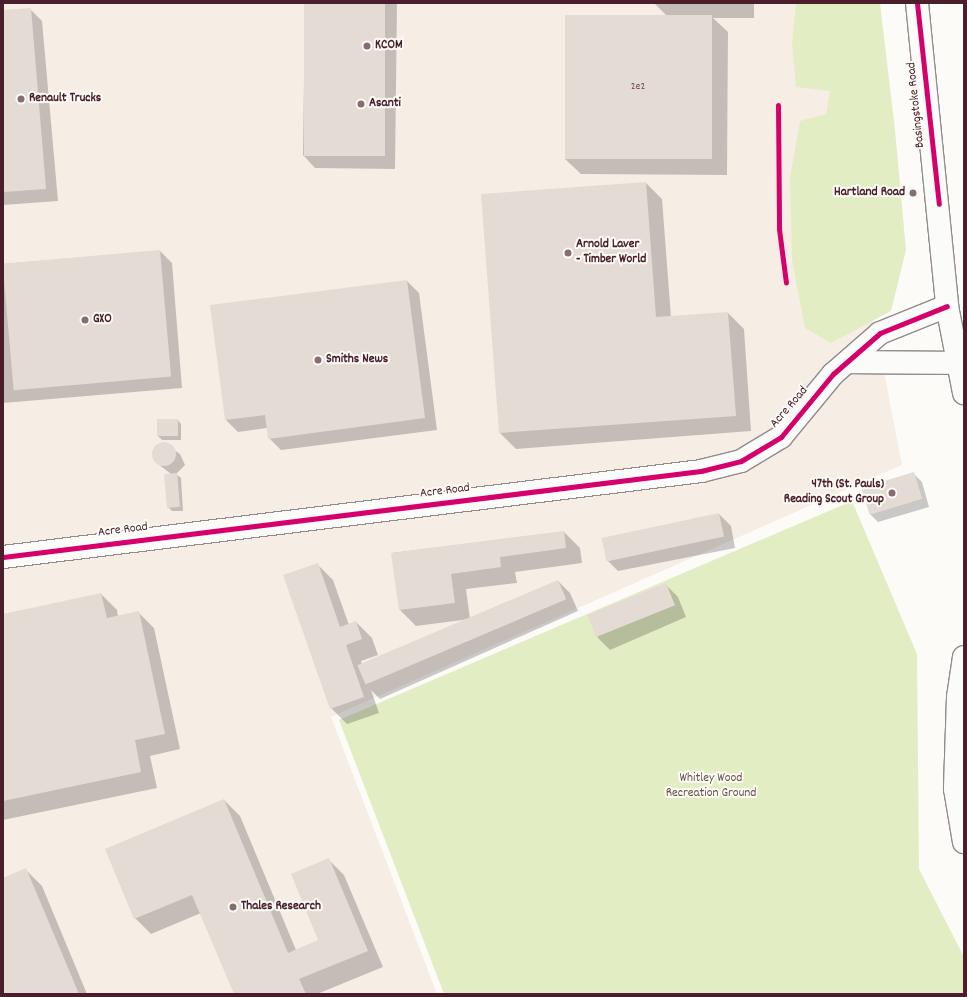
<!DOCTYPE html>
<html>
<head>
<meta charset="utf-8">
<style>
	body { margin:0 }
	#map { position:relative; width:967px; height:997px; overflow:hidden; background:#fcfbf8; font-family:Dekko,sans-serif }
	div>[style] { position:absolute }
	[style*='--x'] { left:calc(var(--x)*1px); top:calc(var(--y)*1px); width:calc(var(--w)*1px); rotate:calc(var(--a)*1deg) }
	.built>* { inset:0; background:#f6ede5 }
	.green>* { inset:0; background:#e3edc3 }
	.shadow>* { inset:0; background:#0003 }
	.building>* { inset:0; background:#e4dbd4; transform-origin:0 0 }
	.round { border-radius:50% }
	.roads { filter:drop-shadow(1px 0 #928a8b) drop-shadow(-1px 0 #928a8b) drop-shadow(0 1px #928a8b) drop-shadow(0 -1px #928a8b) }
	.secondary>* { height:22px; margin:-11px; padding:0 11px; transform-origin:11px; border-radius:11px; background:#fbfbf9 }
	.cycleway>* { height:5px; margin:-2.5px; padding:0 2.5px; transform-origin:2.5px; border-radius:2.5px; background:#d6006c }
	.dots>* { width:11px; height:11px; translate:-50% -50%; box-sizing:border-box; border:2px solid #fdfcf7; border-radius:50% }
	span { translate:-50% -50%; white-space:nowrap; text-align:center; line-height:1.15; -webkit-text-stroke:4px #fdfcf7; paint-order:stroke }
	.number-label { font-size:11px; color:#704e55 }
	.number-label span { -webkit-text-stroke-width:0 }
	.poi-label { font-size:13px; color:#4a1f2b; font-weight:700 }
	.left { translate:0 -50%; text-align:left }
	.right { translate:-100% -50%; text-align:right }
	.street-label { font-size:13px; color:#4a1f2b }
	.park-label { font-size:13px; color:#6b5046 }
	.frame { position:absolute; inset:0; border:4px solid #4a1f2b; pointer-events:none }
</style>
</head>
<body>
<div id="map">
	<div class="built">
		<i style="clip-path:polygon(3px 3px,826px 3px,830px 91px,902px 465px,331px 717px,437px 994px,3px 994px)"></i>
	</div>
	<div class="green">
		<i style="clip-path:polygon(796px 3px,880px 3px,895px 130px,906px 250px,891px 311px,831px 343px,805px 328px,792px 260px,790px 177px,800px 121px,826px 114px,830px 91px,796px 87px,792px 43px)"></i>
		<i style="clip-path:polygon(852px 501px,917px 654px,919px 869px,964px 957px,964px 994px,444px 994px,339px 720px)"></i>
	</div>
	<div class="shadow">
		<i style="clip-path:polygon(305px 3px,397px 3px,395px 169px,315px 168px,303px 155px)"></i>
		<i style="clip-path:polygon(654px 3px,754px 3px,754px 18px,713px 18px,728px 32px,727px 175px,581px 174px,565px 159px,667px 16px)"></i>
		<i style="clip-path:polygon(30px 9px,42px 21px,58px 201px,3px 205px,3px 11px)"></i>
		<i style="clip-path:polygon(646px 183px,662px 199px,671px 317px,728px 313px,744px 329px,751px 431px,516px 449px,500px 433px)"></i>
		<i style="clip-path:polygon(160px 251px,172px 263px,182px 388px,3px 403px,3px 264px)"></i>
		<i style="clip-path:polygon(407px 281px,419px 293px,437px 430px,281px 450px,269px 438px,267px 428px,238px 432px,226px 420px,212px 306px)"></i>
		<i style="clip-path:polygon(158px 420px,178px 420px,181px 424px,181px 440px,162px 440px,158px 436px)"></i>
		<i style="clip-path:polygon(164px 443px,180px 454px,185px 465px,176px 474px,181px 478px,183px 511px,172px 511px,168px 507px,171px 474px,158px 464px,153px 453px)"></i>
		<i style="clip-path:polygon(914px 474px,922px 482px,929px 507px,878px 522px,870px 514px)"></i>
		<i style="clip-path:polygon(719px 514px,731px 526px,735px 548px,618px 571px,606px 559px)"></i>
		<i style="clip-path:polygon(564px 532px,580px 548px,582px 563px,515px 572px,517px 583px,466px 589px,470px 619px,416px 626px,400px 610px,392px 553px)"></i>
		<i style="clip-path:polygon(317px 564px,333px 580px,349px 625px,356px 622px,372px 638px,378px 655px,361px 661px,363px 668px,558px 581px,570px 593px,578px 611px,380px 699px,371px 690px,379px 713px,347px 724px,331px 708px)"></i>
		<i style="clip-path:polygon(666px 585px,678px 597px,686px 617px,610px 650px,598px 638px,589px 617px)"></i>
		<i style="clip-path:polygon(101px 594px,117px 610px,118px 617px,139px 613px,154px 628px,180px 749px,150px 756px,157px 788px,3px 820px,3px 615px)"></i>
		<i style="clip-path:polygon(224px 800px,240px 816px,296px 950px,319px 941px,329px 860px,344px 875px,383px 967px,317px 994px,235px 994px,201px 913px,151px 934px,135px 918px)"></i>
		<i style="clip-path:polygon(26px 870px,42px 886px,87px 994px,3px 994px,3px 879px)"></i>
	</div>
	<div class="building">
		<i style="left:304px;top:3px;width:81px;height:153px"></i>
		<i style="clip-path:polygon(31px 8px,46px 189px,3px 192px,3px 10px)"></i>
		<i style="left:565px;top:15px;width:147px;height:144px"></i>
		<i style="clip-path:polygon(646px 182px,656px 317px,728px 312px,736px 416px,499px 433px,481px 194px)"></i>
		<i style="left:160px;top:250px;width:127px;height:158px;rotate:85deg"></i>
		<i style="clip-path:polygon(407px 280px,425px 418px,268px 439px,265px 415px,225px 420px,210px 305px)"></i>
		<i style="left:157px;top:419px;width:21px;height:17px"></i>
		<i class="round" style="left:152px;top:442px;width:24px;height:24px"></i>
		<i style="left:914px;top:472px;width:28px;height:55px;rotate:73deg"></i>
		<i style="left:177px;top:473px;width:34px;height:13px;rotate:85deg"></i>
		<i style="left:719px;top:513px;width:24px;height:120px;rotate:78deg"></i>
		<i style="clip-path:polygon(564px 531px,566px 548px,500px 557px,501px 567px,451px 574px,455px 603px,399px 610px,391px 553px)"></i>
		<i style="clip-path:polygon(318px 563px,340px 627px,356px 621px,362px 639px,346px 645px,364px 697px,330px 709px,283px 575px)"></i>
		<i style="left:558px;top:580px;width:21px;height:218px;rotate:67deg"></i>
		<i style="left:666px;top:583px;width:24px;height:85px;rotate:68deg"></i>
		<i style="clip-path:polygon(101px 593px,107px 618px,139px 611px,165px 734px,135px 740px,141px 772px,3px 801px,3px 614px)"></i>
		<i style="clip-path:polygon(224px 799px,288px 953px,318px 940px,291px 874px,329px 858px,368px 951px,299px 979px,306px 994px,234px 994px,192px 895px,134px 919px,105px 849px)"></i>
		<i style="clip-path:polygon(26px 868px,79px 994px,3px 994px,3px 878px)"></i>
	</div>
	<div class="roads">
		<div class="secondary">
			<i style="--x:917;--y:3;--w:304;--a:84.3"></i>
			<i style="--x:947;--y:306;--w:89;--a:78.9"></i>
			<i style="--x:850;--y:362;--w:108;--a:0.5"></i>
			<i style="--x:3;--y:557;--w:703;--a:-7.02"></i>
			<i style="--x:701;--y:471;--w:41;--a:-14"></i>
			<i style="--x:741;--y:461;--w:47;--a:-31"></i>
			<i style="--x:781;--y:437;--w:82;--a:-50.5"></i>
			<i style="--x:833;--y:374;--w:62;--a:-41.1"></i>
			<i style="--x:880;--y:333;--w:72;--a:-21.9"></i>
			<i style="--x:964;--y:657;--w:40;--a:98.5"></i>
			<i style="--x:958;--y:697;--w:92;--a:91.9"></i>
			<i style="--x:955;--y:789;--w:54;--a:80.4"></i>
		</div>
	</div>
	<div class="cycleway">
		<i style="--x:917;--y:3;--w:202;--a:83.8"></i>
		<i style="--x:778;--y:105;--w:124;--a:89.5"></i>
		<i style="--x:779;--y:229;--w:54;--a:82.6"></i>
		<i style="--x:3;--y:557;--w:703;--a:-7.02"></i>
		<i style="--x:701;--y:471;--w:41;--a:-14"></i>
		<i style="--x:741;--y:461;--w:47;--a:-31"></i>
		<i style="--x:781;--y:437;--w:82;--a:-50.5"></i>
		<i style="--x:833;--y:374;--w:62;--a:-41.1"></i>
		<i style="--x:880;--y:333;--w:72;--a:-21.9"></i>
	</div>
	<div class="dots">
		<i style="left:367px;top:46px;background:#886c73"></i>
		<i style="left:21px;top:99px;background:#886c73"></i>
		<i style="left:361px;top:104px;background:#886c73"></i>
		<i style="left:913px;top:193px;background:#886c73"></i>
		<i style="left:568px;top:253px;background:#886c73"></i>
		<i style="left:85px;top:320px;background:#886c73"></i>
		<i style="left:318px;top:360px;background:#886c73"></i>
		<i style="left:892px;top:493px;background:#886c73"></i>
		<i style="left:233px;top:907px;background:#886c73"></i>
	</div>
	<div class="number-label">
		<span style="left:638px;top:87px">2e2</span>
	</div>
	<div class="poi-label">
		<span class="left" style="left:375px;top:46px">KCOM</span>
		<span class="left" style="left:29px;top:99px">Renault Trucks</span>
		<span class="left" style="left:369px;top:104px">Asanti</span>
		<span class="right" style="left:905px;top:193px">Hartland Road</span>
		<span class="left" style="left:576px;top:253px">Arnold Laver<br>- Timber World</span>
		<span class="left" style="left:93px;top:320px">GXO</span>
		<span class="left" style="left:326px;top:360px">Smiths News</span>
		<span class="right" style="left:884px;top:493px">47th (St. Pauls)<br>Reading Scout Group</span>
		<span class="left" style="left:241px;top:907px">Thales Research</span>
	</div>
	<div class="street-label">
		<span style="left:917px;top:105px;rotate:-96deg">Basingstoke Road</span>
		<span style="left:790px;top:408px;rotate:-49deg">Acre Road</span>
		<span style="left:445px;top:492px;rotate:-7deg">Acre Road</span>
		<span style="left:123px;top:531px;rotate:-7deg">Acre Road</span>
	</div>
	<div class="park-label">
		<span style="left:711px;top:787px">Whitley Wood<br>Recreation Ground</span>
	</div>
	<div class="frame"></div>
</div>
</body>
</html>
